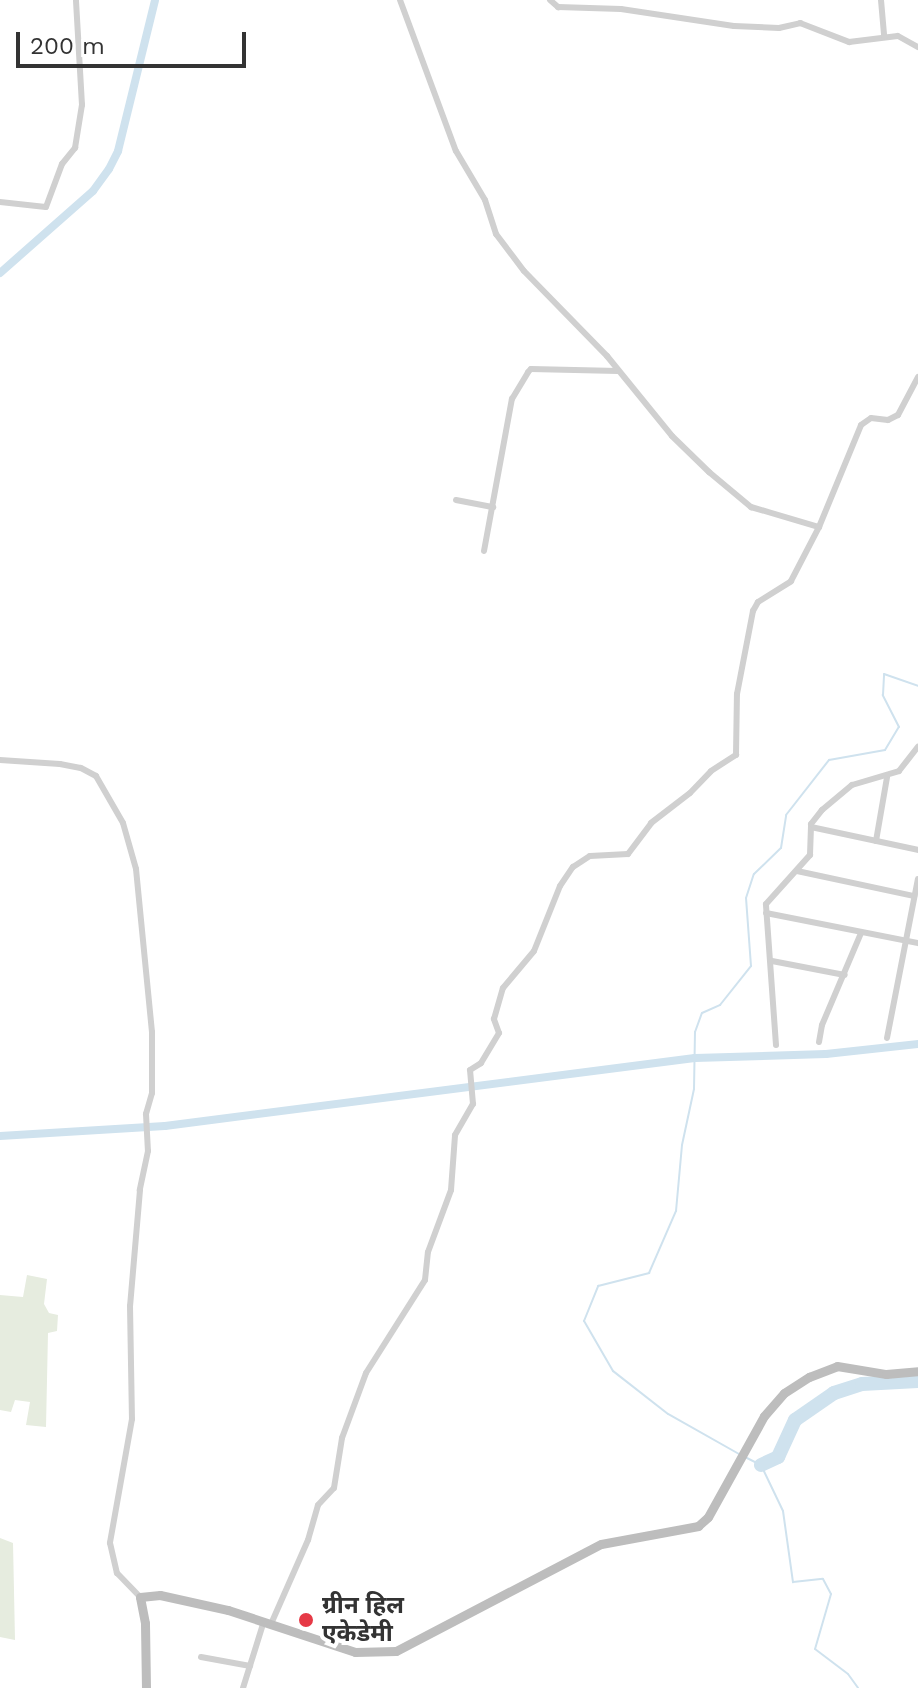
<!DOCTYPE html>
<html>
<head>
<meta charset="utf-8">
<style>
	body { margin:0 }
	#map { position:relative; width:918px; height:1688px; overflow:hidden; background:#fff; font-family:"Work Sans","Noto Sans Devanagari",sans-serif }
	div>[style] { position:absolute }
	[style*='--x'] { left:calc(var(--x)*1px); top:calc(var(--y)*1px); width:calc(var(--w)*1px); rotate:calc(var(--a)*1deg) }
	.green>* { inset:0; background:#e6ecdf }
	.stream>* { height:2px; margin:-1px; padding:0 1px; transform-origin:1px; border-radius:1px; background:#cfe2ee }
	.canal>* { height:8px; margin:-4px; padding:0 4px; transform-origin:4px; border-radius:4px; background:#cfe2ee }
	.river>* { height:14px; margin:-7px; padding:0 7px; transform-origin:7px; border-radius:7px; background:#cfe2ee }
	.street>* { height:6px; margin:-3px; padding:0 3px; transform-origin:3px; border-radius:3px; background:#d0d0d0 }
	.secondary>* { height:9px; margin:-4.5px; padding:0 4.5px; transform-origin:4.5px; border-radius:4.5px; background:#bdbdbd }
	.dots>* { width:22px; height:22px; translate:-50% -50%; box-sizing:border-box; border:4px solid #fff; border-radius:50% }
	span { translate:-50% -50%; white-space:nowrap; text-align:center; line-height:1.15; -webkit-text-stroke:8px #fff; paint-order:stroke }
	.poi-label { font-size:24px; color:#333; font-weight:700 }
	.left { translate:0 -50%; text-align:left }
	.scale { position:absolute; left:16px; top:32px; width:230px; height:36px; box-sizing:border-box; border:4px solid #333; border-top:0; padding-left:10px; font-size:24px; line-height:28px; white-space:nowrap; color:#333; -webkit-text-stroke:6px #fff; paint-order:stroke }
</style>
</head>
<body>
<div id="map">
	<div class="green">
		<i style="clip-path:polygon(27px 1275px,47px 1279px,44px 1304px,49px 1313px,58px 1315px,57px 1331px,48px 1333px,46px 1427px,26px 1425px,30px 1402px,15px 1400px,11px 1412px,0 1410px,0 1295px,23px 1297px)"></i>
		<i style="clip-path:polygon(0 1538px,13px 1543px,15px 1640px,0 1637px)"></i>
	</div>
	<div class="stream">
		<i style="--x:739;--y:1454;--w:81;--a:-150.6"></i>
		<i style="--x:668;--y:1414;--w:70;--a:-142"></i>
		<i style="--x:613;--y:1371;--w:58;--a:-120.1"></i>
		<i style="--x:584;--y:1321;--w:38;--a:-68"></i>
		<i style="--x:598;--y:1286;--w:53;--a:-14.3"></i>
		<i style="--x:649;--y:1273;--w:68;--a:-66.5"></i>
		<i style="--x:676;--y:1211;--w:66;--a:-84.8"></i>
		<i style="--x:682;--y:1145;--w:57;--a:-77.9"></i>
		<i style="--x:694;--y:1089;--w:57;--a:-89"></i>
		<i style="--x:695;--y:1032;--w:20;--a:-70"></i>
		<i style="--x:702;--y:1013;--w:20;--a:-24"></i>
		<i style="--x:720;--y:1005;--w:50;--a:-51.5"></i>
		<i style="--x:751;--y:966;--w:68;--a:-94.2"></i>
		<i style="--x:746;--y:898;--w:25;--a:-72"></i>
		<i style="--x:754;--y:874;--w:37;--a:-44"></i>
		<i style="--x:781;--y:848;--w:33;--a:-81"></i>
		<i style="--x:786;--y:815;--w:70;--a:-52"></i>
		<i style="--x:829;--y:760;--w:57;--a:-10.1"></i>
		<i style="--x:885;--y:750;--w:27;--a:-59"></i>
		<i style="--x:899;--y:727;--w:36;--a:-117"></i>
		<i style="--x:883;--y:695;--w:21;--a:-87"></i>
		<i style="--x:884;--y:674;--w:36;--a:19"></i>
		<i style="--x:745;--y:1457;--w:18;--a:27"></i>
		<i style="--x:761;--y:1465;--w:51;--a:64.4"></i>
		<i style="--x:783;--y:1511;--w:72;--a:82"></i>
		<i style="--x:793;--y:1582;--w:30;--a:-6"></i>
		<i style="--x:823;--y:1579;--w:17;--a:62"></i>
		<i style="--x:831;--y:1594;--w:57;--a:106.2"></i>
		<i style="--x:815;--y:1649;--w:41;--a:37.1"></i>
		<i style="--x:848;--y:1674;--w:17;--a:54"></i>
	</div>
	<div class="canal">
		<i style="--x:0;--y:273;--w:124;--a:-41.4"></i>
		<i style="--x:93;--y:191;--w:27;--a:-54"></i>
		<i style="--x:109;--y:169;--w:20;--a:-63"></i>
		<i style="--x:118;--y:151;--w:155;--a:-76.2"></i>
		<i style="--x:0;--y:1136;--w:165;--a:-3.5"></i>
		<i style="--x:165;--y:1126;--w:534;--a:-7.31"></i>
		<i style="--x:695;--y:1058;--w:131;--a:-1.7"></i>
		<i style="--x:826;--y:1054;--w:93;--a:-6.2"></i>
	</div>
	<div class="river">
		<i style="--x:761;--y:1465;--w:19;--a:-25"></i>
		<i style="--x:778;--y:1457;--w:41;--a:-65.3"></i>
		<i style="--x:795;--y:1420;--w:47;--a:-34.7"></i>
		<i style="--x:834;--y:1393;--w:29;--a:-18"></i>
		<i style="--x:862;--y:1384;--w:56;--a:-3.1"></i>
	</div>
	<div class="street">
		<i style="--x:400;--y:0;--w:161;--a:69.7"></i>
		<i style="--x:456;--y:151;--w:57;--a:59.4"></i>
		<i style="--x:485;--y:200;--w:36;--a:72"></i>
		<i style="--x:496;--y:234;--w:46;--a:52.9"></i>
		<i style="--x:524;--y:271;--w:119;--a:45.7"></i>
		<i style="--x:607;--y:356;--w:103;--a:50.9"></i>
		<i style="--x:672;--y:436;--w:52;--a:44.2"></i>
		<i style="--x:709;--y:472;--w:55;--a:39.8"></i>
		<i style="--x:751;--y:507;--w:71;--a:16.4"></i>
		<i style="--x:550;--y:0;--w:11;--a:41"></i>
		<i style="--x:558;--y:7;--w:63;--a:1.8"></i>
		<i style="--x:621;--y:9;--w:114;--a:8.6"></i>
		<i style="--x:734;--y:26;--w:45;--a:2.5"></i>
		<i style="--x:779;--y:28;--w:22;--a:-13"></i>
		<i style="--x:800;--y:23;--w:53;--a:21.2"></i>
		<i style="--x:849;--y:42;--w:49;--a:-7"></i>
		<i style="--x:898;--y:36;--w:23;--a:29"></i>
		<i style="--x:881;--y:0;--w:37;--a:85"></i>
		<i style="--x:0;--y:202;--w:46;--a:6.2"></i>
		<i style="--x:46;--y:207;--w:46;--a:-69.6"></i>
		<i style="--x:62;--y:164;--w:21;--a:-51"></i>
		<i style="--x:75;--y:148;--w:44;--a:-80.8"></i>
		<i style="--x:82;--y:105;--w:105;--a:-93.3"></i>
		<i style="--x:456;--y:500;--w:38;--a:11"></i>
		<i style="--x:484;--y:551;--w:155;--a:-79.6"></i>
		<i style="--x:512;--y:399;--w:31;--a:-59"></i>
		<i style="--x:528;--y:372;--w:4;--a:-45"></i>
		<i style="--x:531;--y:369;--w:87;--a:1.3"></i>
		<i style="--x:0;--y:760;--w:60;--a:3.8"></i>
		<i style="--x:60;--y:764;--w:21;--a:11"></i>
		<i style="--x:81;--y:768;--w:17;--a:28"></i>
		<i style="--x:96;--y:776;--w:54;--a:60.1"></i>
		<i style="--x:123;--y:823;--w:48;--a:74.2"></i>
		<i style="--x:136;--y:869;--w:164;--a:84.4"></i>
		<i style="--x:152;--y:1032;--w:61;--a:90"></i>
		<i style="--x:152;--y:1093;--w:22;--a:106"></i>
		<i style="--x:146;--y:1114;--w:37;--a:87"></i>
		<i style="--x:148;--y:1151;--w:40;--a:102"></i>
		<i style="--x:140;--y:1190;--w:116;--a:94.9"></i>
		<i style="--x:130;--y:1306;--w:113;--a:89"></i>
		<i style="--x:132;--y:1419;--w:126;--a:100.1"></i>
		<i style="--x:110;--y:1543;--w:31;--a:77"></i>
		<i style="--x:117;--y:1573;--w:33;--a:46"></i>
		<i style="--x:811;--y:827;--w:109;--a:12.1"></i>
		<i style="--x:876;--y:841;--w:65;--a:-80.2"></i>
		<i style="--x:797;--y:871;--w:120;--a:12.1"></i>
		<i style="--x:766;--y:913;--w:155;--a:11.2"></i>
		<i style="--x:772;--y:961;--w:74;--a:10.9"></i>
		<i style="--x:887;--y:1038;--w:162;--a:-79"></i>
		<i style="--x:819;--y:1042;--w:17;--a:-80"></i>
		<i style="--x:822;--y:1025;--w:100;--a:-67"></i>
		<i style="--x:776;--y:1045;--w:141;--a:-94.1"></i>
		<i style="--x:766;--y:904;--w:66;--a:-48.1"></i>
		<i style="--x:810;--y:855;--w:31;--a:-88"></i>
		<i style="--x:811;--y:824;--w:18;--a:-52"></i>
		<i style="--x:822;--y:810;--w:39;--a:-40"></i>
		<i style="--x:852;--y:785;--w:49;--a:-16.6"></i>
		<i style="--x:899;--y:771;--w:31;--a:-52"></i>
		<i style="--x:271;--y:1624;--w:92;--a:-66.2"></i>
		<i style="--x:308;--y:1540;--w:36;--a:-74"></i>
		<i style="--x:318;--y:1505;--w:23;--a:-47"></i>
		<i style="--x:334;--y:1488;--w:51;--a:-80.9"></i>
		<i style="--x:342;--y:1438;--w:69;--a:-69.7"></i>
		<i style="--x:366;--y:1373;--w:110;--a:-57.6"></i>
		<i style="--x:425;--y:1280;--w:28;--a:-84"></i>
		<i style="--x:428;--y:1252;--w:66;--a:-69.6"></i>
		<i style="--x:451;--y:1190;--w:55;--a:-85.8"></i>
		<i style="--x:455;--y:1135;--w:36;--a:-60"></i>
		<i style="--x:473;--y:1104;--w:34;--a:-95"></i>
		<i style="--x:470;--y:1070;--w:13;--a:-32"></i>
		<i style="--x:481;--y:1063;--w:35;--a:-59"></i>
		<i style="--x:499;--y:1033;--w:15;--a:-110"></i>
		<i style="--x:494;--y:1019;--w:32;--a:-74"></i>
		<i style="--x:503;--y:988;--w:48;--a:-50"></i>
		<i style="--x:534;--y:951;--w:70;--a:-68.2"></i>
		<i style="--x:560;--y:886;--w:23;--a:-56"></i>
		<i style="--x:573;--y:867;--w:20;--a:-33"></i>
		<i style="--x:590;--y:856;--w:38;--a:-3"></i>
		<i style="--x:628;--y:854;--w:39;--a:-53"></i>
		<i style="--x:651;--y:823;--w:49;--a:-37.6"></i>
		<i style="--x:690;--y:793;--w:30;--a:-46"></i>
		<i style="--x:711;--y:771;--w:30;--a:-33"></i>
		<i style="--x:736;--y:755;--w:61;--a:-89.1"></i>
		<i style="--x:737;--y:694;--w:85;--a:-79.1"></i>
		<i style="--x:753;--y:611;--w:10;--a:-61"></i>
		<i style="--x:758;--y:602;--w:39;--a:-32"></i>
		<i style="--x:791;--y:581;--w:61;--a:-62.6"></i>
		<i style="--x:819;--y:527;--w:110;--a:-67.6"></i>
		<i style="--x:861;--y:425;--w:12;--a:-35"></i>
		<i style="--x:871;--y:418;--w:17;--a:7"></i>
		<i style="--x:888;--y:420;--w:11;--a:-27"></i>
		<i style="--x:898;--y:415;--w:43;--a:-62.2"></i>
		<i style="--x:201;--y:1657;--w:50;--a:10.4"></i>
		<i style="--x:243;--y:1688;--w:70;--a:-72.6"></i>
	</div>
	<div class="secondary">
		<i style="--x:146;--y:1688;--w:65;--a:-90.9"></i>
		<i style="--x:145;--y:1623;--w:26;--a:-101"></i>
		<i style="--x:140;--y:1597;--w:20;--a:-6"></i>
		<i style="--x:160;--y:1595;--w:70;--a:12.4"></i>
		<i style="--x:228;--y:1610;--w:134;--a:18.3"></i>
		<i style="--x:355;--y:1652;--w:41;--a:-1.4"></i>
		<i style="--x:396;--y:1651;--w:231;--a:-27.6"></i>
		<i style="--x:601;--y:1544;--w:99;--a:-10.5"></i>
		<i style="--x:698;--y:1526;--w:13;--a:-42"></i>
		<i style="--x:708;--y:1517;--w:115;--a:-61"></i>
		<i style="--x:764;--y:1416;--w:30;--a:-49"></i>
		<i style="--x:784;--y:1393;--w:30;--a:-33"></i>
		<i style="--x:809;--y:1377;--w:30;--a:-21"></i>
		<i style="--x:837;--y:1366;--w:50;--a:9.3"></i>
		<i style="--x:886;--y:1374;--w:32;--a:-5"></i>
	</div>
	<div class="dots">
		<i style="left:306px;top:1620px;background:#e63946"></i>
	</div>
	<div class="poi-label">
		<span class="left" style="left:322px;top:1620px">ग्रीन हिल<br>एकेडेमी</span>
	</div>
	<div class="scale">200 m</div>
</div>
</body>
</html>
